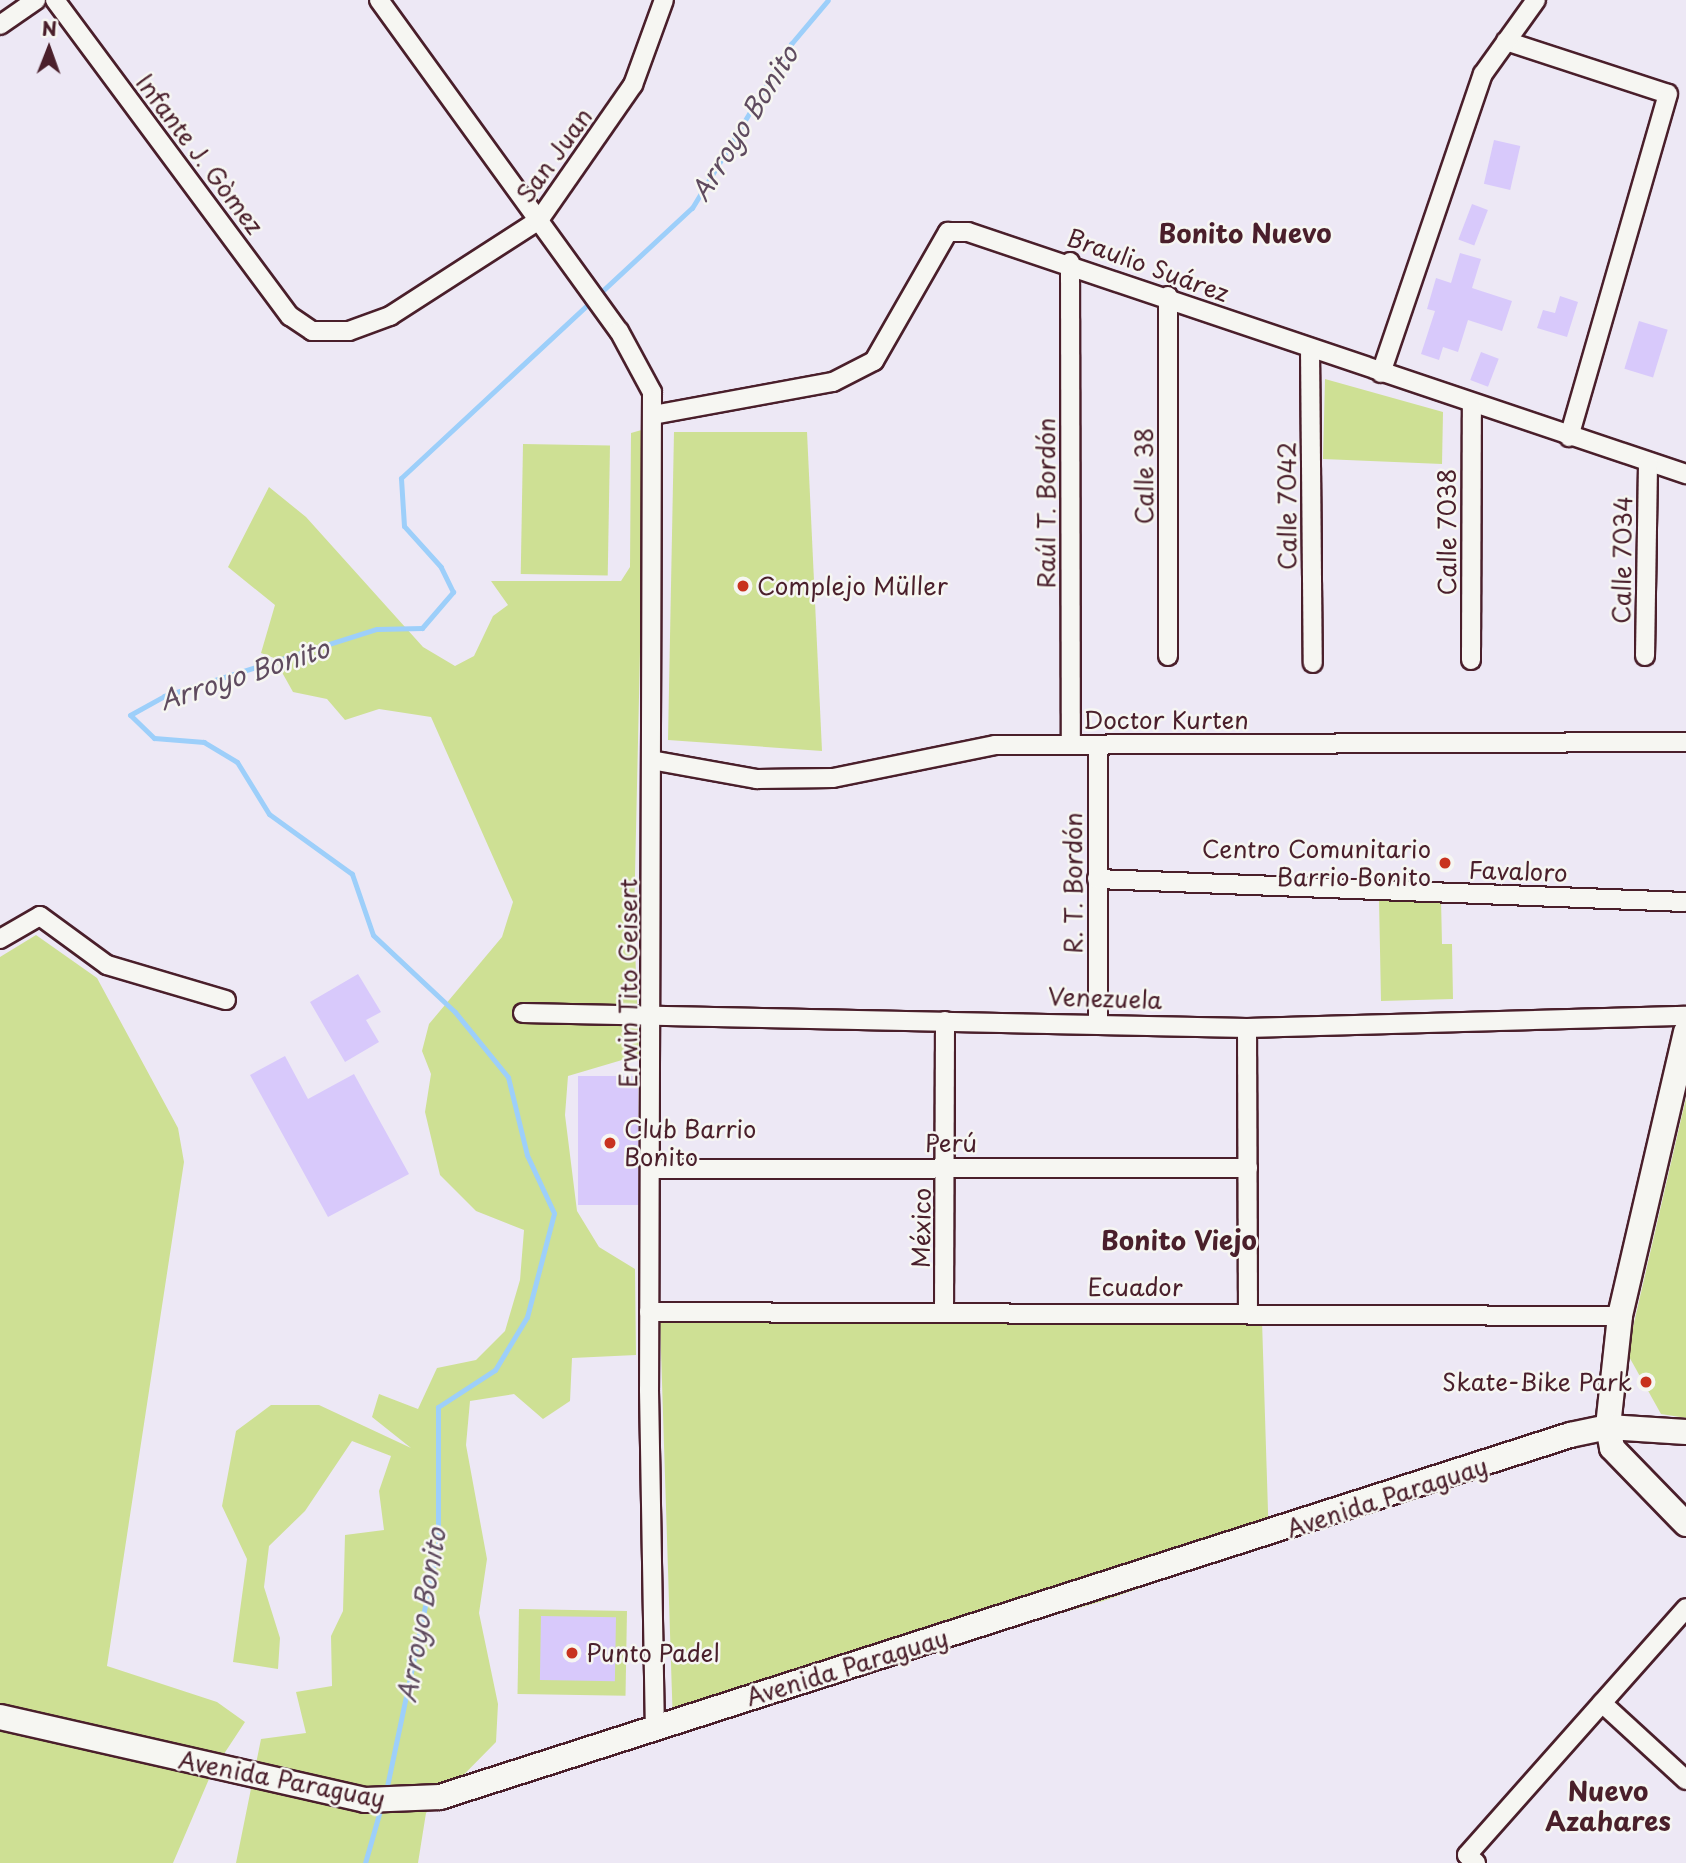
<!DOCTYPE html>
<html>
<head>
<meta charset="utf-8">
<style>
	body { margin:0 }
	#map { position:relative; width:1686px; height:1863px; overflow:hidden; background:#ede8f5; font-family:"Playpen Sans",sans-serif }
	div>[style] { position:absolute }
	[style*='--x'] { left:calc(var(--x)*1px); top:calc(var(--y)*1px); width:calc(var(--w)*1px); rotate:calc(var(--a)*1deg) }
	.green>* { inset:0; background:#cee094; transform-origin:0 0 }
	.stream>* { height:5px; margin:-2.5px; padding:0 2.5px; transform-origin:2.5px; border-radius:2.5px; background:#9dcffa }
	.building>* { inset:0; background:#d8c9fb; transform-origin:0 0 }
	.roads { filter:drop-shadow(2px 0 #4a1f2b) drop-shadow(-2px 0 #4a1f2b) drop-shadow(0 2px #4a1f2b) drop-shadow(0 -2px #4a1f2b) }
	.minor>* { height:18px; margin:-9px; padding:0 9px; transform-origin:9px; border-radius:9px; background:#f6f6f2 }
	.secondary>* { height:24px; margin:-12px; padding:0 12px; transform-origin:12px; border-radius:12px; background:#f6f6f2 }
	.dots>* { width:19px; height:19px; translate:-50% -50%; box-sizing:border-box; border:4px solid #f6f6f2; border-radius:50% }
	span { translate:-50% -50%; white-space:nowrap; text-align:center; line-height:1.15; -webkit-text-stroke:5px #f6f6f2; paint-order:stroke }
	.street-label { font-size:24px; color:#4a1f2b }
	.poi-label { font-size:24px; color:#4a1f2b }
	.left { translate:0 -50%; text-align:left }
	.right { translate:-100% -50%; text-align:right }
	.water-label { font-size:26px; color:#5f4b5f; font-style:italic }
	.neighbourhood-label { font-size:26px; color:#4a1f2b; font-weight:700 }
	.north { position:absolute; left:14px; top:14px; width:70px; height:70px; -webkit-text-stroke:5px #f6f6f2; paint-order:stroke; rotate:1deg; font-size:19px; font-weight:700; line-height:28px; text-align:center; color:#4a1f2b }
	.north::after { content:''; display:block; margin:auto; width:24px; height:32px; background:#4a1f2b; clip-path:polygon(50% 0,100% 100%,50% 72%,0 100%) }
</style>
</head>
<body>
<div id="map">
	<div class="green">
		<i style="clip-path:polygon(1325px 379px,1443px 412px,1442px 464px,1323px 459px)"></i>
		<i style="clip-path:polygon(645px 429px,634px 920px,639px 1055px,568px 1076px,565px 1115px,577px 1211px,599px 1247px,635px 1269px,636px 1355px,572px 1358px,570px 1401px,543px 1419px,514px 1394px,470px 1401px,466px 1445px,487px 1559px,479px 1613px,498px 1704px,496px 1742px,426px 1813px,418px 1863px,236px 1863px,261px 1739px,306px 1733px,296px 1692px,332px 1686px,331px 1636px,343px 1611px,345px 1535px,384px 1530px,379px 1491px,391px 1456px,352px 1441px,305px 1511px,269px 1546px,264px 1587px,280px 1638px,278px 1669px,233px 1662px,247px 1559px,222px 1506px,236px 1431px,271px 1405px,319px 1405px,411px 1448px,372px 1417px,379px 1394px,418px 1409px,437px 1368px,476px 1360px,505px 1331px,520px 1280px,524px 1230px,476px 1211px,440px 1175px,425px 1112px,431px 1074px,422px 1051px,429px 1024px,502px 937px,513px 902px,431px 717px,379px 709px,345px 720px,327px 699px,293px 692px,274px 658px,261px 653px,275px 605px,228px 567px,269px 487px,306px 517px,423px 647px,455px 666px,474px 656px,493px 616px,508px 605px,491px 581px,621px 581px,630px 567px,631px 433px)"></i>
		<i style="clip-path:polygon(674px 432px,807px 432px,822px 751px,668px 740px)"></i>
		<i style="left:523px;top:444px;width:87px;height:130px;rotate:1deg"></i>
		<i style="clip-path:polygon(1441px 899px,1442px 944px,1452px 944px,1453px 999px,1381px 1001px,1379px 900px)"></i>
		<i style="clip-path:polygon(36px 935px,97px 978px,178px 1128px,184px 1162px,107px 1666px,217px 1702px,245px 1722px,212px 1772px,173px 1863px,0 1863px,0 957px)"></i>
		<i style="clip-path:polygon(1686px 1098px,1686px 1418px,1661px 1414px,1627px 1353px)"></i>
		<i style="clip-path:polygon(660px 1320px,1262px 1321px,1269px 1543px,1103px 1601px,673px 1726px)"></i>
		<i style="left:519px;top:1609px;width:108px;height:85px;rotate:1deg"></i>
	</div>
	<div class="stream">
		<i style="--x:386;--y:1791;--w:252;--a:-78.1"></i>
		<i style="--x:438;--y:1544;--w:137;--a:-90"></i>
		<i style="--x:438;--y:1407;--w:68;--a:-33"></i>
		<i style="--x:495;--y:1370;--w:62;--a:-58.9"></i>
		<i style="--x:527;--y:1317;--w:107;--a:-75.4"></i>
		<i style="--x:554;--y:1213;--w:64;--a:-115"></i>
		<i style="--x:527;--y:1155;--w:80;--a:-103.7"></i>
		<i style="--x:508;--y:1077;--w:84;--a:-129.2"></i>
		<i style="--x:455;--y:1012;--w:112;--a:-136.8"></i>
		<i style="--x:373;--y:935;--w:65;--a:-109"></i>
		<i style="--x:352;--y:874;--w:102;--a:-144.1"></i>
		<i style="--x:269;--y:814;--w:61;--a:-121.6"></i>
		<i style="--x:237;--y:762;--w:39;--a:-149"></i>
		<i style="--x:204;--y:742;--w:50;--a:-175.4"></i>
		<i style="--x:154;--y:738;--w:33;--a:-136"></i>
		<i style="--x:130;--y:715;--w:39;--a:-29"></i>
		<i style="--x:164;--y:696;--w:223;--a:-17.5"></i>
		<i style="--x:377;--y:629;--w:45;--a:-1.3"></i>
		<i style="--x:422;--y:628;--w:48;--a:-49.3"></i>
		<i style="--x:453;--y:592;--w:28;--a:-116"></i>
		<i style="--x:441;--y:567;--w:55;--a:-132.1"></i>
		<i style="--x:404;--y:526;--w:48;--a:-93.6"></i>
		<i style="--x:401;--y:478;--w:397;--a:-42.9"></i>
		<i style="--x:692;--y:208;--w:192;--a:-58.9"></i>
		<i style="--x:791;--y:44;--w:57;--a:-49.9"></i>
		<i style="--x:365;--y:1863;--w:58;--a:-74.1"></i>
	</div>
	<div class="building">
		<i style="left:1494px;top:140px;width:27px;height:45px;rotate:13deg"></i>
		<i style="left:1472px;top:204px;width:17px;height:38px;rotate:21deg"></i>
		<i style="clip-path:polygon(1460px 253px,1481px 259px,1472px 288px,1512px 301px,1502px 331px,1468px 320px,1458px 352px,1443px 347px,1439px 360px,1421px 354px,1435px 311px,1427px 309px,1436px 278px,1451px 283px)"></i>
		<i style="clip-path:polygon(1560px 296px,1578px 302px,1567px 337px,1537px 328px,1543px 310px,1555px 313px)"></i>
		<i style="left:1639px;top:321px;width:30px;height:50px;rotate:17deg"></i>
		<i style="left:1481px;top:352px;width:19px;height:30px;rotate:21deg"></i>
		<i style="clip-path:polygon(358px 974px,381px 1012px,366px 1020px,379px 1042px,345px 1062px,310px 1002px)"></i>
		<i style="clip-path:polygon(285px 1056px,308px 1099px,354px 1074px,409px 1174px,328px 1217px,250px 1075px)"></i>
		<i style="left:638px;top:1076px;width:129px;height:60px;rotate:90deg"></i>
		<i style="left:541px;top:1616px;width:75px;height:64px;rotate:1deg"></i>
	</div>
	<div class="roads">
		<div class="minor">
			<i style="--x:55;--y:0;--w:394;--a:53.4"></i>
			<i style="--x:290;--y:316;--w:27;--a:34"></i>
			<i style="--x:312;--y:331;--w:37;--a:0"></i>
			<i style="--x:349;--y:331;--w:44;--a:-20.1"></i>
			<i style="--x:390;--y:316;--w:177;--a:-32.8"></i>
			<i style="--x:539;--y:220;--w:165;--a:-55.2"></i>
			<i style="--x:633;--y:85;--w:90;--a:-70"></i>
			<i style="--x:379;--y:0;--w:409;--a:54.1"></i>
			<i style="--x:619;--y:331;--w:69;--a:61.6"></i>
			<i style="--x:652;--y:392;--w:998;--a:90.17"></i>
			<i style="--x:649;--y:1390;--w:337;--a:89"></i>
			<i style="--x:0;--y:25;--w:44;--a:-34.8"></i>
			<i style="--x:1506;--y:41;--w:170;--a:18.1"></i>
			<i style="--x:1668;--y:94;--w:357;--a:106.1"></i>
			<i style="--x:1070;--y:262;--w:483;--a:89.9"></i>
			<i style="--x:1310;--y:349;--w:314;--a:89.5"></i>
			<i style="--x:1381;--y:373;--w:316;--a:-71.2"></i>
			<i style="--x:1483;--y:74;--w:91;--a:-54.4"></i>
			<i style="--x:653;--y:415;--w:183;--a:-10.4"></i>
			<i style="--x:833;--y:382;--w:46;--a:-27.1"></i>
			<i style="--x:874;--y:361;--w:149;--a:-60.2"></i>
			<i style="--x:948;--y:232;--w:20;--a:0"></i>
			<i style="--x:968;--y:232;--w:758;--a:18.63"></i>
			<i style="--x:1168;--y:656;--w:360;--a:-90"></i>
			<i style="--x:1645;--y:656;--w:192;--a:-89.1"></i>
			<i style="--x:1471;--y:660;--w:256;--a:-89.8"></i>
			<i style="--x:1098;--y:745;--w:276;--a:90"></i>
			<i style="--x:651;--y:760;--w:108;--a:10.2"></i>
			<i style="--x:757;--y:779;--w:76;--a:-0.8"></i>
			<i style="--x:833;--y:778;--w:165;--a:-11.5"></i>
			<i style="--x:995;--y:745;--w:691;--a:-0.25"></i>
			<i style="--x:1097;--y:879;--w:589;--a:2.24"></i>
			<i style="--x:0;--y:939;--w:46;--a:-29.9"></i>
			<i style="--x:40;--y:916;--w:83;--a:36.2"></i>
			<i style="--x:107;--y:965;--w:124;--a:16.4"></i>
			<i style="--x:523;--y:1013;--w:724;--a:1.19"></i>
			<i style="--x:1247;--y:1028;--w:439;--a:-1.6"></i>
			<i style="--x:1247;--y:1028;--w:283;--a:89.8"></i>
			<i style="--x:653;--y:1169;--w:595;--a:-0.1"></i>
			<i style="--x:944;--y:1311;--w:290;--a:-89.8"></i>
			<i style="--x:649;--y:1312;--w:971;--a:0.24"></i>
			<i style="--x:1602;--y:1703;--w:114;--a:42.5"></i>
			<i style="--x:1476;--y:1863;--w:12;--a:-138"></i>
			<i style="--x:1467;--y:1855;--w:330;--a:-48.4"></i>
		</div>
		<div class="secondary">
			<i style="--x:1686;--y:1032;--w:292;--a:103.1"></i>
			<i style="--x:1620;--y:1316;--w:112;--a:96.2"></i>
			<i style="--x:1608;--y:1427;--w:21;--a:79"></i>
			<i style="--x:1612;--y:1448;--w:106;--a:45.8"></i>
			<i style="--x:0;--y:1717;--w:374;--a:12.8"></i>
			<i style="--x:365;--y:1800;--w:75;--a:-2.3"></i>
			<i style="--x:440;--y:1797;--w:1187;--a:-17.76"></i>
			<i style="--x:1570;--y:1435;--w:39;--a:-12"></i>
			<i style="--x:1608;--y:1427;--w:78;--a:3.7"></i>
		</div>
	</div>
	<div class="dots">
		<i style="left:743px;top:586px;background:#c8321e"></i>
		<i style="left:1445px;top:863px;background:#c8321e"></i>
		<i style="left:610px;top:1143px;background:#c8321e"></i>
		<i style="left:1646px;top:1382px;background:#c8321e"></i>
		<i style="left:572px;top:1653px;background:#c8321e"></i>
	</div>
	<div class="street-label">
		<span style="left:200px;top:154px;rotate:53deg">Infante J. Gòmez</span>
		<span style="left:554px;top:155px;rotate:-54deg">San Juan</span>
		<span style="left:1148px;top:265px;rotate:20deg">Braulio Suárez</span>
		<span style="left:1144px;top:476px;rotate:-90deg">Calle 38</span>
		<span style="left:1046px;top:503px;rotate:-90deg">Raúl T. Bordón</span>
		<span style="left:1287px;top:506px;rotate:-90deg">Calle 7042</span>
		<span style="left:1447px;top:532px;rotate:-90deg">Calle 7038</span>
		<span style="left:1622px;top:560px;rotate:-89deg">Calle 7034</span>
		<span style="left:1166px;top:720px">Doctor Kurten</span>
		<span style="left:1518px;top:871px;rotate:2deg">Favaloro</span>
		<span style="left:1073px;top:883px;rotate:-90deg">R. T. Bordón</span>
		<span style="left:628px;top:983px;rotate:-90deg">Erwin Tito Geisert</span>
		<span style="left:1105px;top:998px;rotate:2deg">Venezuela</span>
		<span style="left:951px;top:1143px">Perú</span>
		<span style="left:921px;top:1228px;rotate:-89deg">México</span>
		<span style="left:1135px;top:1287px">Ecuador</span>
		<span style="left:1387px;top:1497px;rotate:-18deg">Avenida Paraguay</span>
		<span style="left:847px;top:1667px;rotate:-17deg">Avenida Paraguay</span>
		<span style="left:282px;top:1779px;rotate:11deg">Avenida Paraguay</span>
	</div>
	<div class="poi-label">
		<span class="left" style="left:757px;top:586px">Complejo Müller</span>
		<span class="right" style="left:1431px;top:863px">Centro Comunitario<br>Barrio Bonito</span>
		<span class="left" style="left:624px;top:1143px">Club Barrio<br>Bonito</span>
		<span class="right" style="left:1632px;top:1382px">Skate-Bike Park</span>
		<span class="left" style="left:586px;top:1653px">Punto Padel</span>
	</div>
	<div class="water-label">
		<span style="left:744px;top:123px;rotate:-58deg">Arroyo Bonito</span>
		<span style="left:244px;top:674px;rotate:-18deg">Arroyo Bonito</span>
		<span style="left:421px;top:1615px;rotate:-80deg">Arroyo Bonito</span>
	</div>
	<div class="neighbourhood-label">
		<span style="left:1245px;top:233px">Bonito Nuevo</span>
		<span style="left:1179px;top:1240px">Bonito Viejo</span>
		<span style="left:1608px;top:1806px">Nuevo<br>Azahares</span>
	</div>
	<div class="north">N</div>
</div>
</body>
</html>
